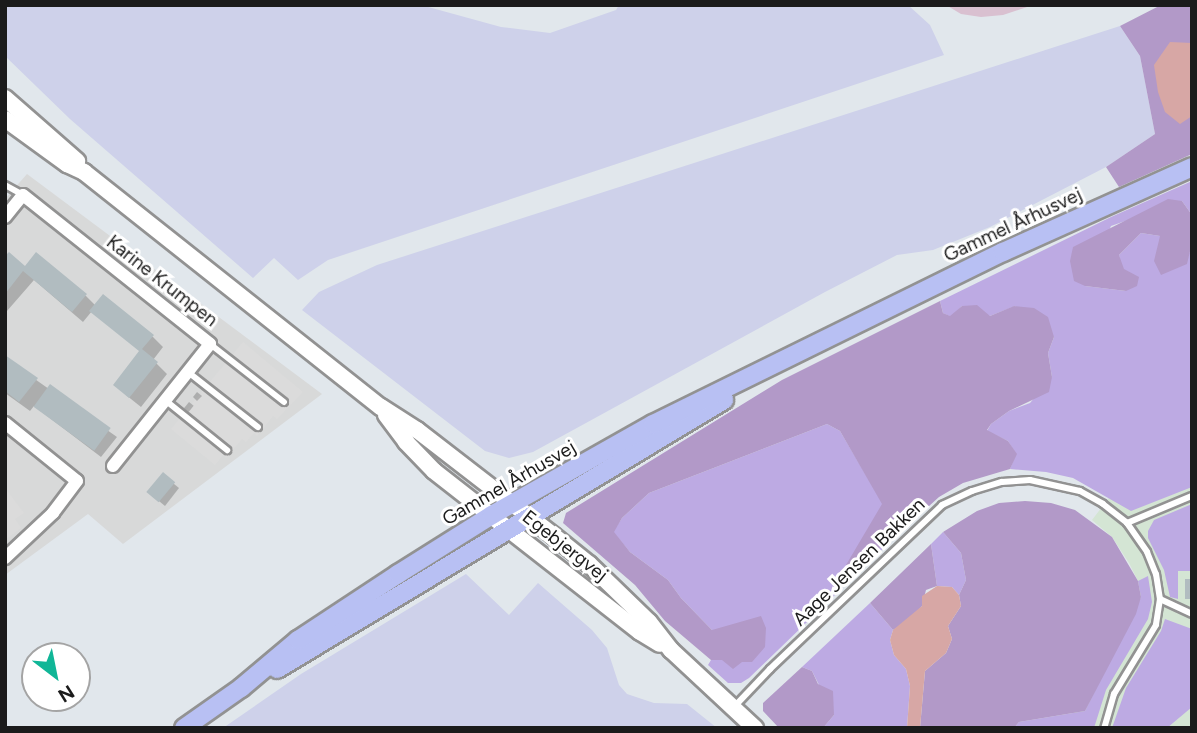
<!DOCTYPE html>
<html>
<head>
<meta charset="utf-8">
<style>
	body { margin:0 }
	#map { position:relative; width:1197px; height:733px; overflow:hidden; background:#e1e7ec; font-family:Figtree,sans-serif }
	div>[style] { position:absolute }
	[style*='--x'] { left:calc(var(--x)*1px); top:calc(var(--y)*1px); width:calc(var(--w)*1px); rotate:calc(var(--a)*1deg) }
	.residential>* { inset:0; background:#d8d9d9 }
	.industrial>* { inset:0; background:#d4e5d4 }
	.farmland>* { inset:0; background:#ced1ea }
	.grass>* { inset:0; background:#bdaae3 }
	.forest>* { inset:0; background:#b299c8 }
	.wetland>* { inset:0; background:#d9c0d0 }
	.parking>* { inset:0; background:#dbdbdb }
	.water>* { inset:0; background:#d7a7a5 }
	.shadow>* { inset:0; background:#0003; transform-origin:0 0 }
	.building>* { inset:0; background:#b1bcc0; transform-origin:0 0 }
	.roads { filter:drop-shadow(2px 0 #929292) drop-shadow(-2px 0 #929292) drop-shadow(0 2px #929292) drop-shadow(0 -2px #929292) }
	.service>* { height:6px; margin:-3px; padding:0 3px; transform-origin:3px; border-radius:3px; background:#fff }
	.minor>* { height:12px; margin:-6px; padding:0 6px; transform-origin:6px; border-radius:6px; background:#fff }
	.tertiary>* { height:16px; margin:-8px; padding:0 8px; transform-origin:8px; border-radius:8px; background:#fff }
	.secondary>* { height:18px; margin:-9px; padding:0 9px; transform-origin:9px; border-radius:9px; background:#b8c0f3 }
	span { translate:-50% -50%; white-space:nowrap; text-align:center; line-height:1.15; -webkit-text-stroke:6px #fff; paint-order:stroke }
	.street-label { font-size:19px; color:#1b1b1b }
	.frame { position:absolute; inset:0; border:7px solid #1b1b1b; pointer-events:none }
	.north { position:absolute; left:21px; top:642px; width:70px; height:70px; box-sizing:border-box; background:#fff; border:2px solid #a4a4a4; border-radius:50%; rotate:148deg; font-size:19px; font-weight:700; line-height:28px; text-align:center; color:#1b1b1b }
	.north::after { content:''; display:block; margin:auto; width:24px; height:32px; background:#10b697; clip-path:polygon(50% 0,100% 100%,50% 72%,0 100%) }
</style>
</head>
<body>
<div id="map">
	<div class="residential">
		<i style="clip-path:polygon(27px 174px,322px 394px,123px 544px,88px 514px,5px 575px,5px 199px)"></i>
	</div>
	<div class="industrial">
		<i style="clip-path:polygon(1192px 444px,1192px 728px,1062px 728px,1105px 670px,1136px 615px,1141px 597px,1138px 581px,1129px 563px,1112px 537px,1092px 520px,1130px 470px)"></i>
	</div>
	<div class="farmland">
		<i style="clip-path:polygon(5px 5px,421px 5px,501px 27px,550px 33px,616px 10px,619px 5px,908px 5px,930px 25px,944px 55px,328px 260px,298px 280px,274px 258px,253px 278px,70px 119px,5px 56px)"></i>
		<i style="clip-path:polygon(1120px 26px,1140px 56px,1155px 134px,1106px 167px,990px 227px,933px 250px,897px 255px,825px 292px,533px 452px,509px 458px,485px 451px,302px 310px,319px 292px,377px 265px)"></i>
		<i style="clip-path:polygon(466px 574px,509px 615px,538px 583px,592px 630px,607px 648px,619px 685px,627px 694px,654px 703px,687px 704px,717px 728px,223px 728px,301px 674px)"></i>
	</div>
	<div class="grass">
		<i style="clip-path:polygon(1192px 181px,1192px 215px,1182px 201px,1111px 226px,1085px 286px,1126px 291px,1119px 255px,1141px 233px,1160px 236px,1186px 264px,1192px 243px,1192px 487px,1131px 511px,1073px 478px,1046px 472px,1010px 469px,1016px 454px,1008px 441px,987px 431px,991px 424px,1009px 411px,1030px 403px,1052px 377px,1048px 353px,1054px 337px,1015px 306px,990px 316px,962px 306px,951px 317px,943px 313px,940px 301px,1111px 217px)"></i>
		<i style="clip-path:polygon(827px 424px,840px 431px,883px 504px,848px 567px,868px 561px,884px 543px,896px 536px,749px 678px,741px 683px,728px 683px,708px 665px,711px 660px,722px 660px,712px 630px,681px 598px,668px 580px,630px 552px,613px 532px,622px 518px,649px 493px)"></i>
		<i style="clip-path:polygon(1192px 504px,1192px 571px,1178px 571px,1178px 599px,1170px 597px,1164px 570px,1148px 538px,1148px 531px,1154px 520px)"></i>
		<i style="clip-path:polygon(943px 532px,961px 553px,966px 580px,959px 595px,952px 587px,937px 586px,931px 544px)"></i>
		<i style="clip-path:polygon(1148px 576px,1152px 602px,1148px 619px,1106px 690px,1094px 728px,1014px 728px,1019px 722px,1085px 711px,1141px 597px,1138px 581px)"></i>
		<i style="clip-path:polygon(870px 603px,893px 630px,890px 640px,894px 655px,906px 669px,910px 686px,907px 728px,823px 728px,834px 715px,812px 671px,802px 667px)"></i>
		<i style="clip-path:polygon(1165px 619px,1192px 629px,1192px 707px,1167px 728px,1112px 728px,1126px 688px,1161px 631px)"></i>
	</div>
	<div class="forest">
		<i style="clip-path:polygon(1161px 5px,1192px 5px,1192px 154px,1119px 187px,1106px 167px,1155px 134px,1140px 56px,1120px 26px)"></i>
		<i style="clip-path:polygon(1168px 199px,1182px 201px,1192px 215px,1192px 243px,1187px 264px,1161px 275px,1154px 261px,1160px 236px,1141px 233px,1119px 255px,1124px 269px,1139px 277px,1137px 286px,1126px 291px,1085px 286px,1074px 281px,1070px 261px,1073px 247px)"></i>
		<i style="clip-path:polygon(940px 301px,943px 313px,950px 316px,962px 306px,977px 305px,990px 316px,1014px 306px,1034px 308px,1048px 317px,1054px 337px,1048px 353px,1052px 377px,1049px 392px,1009px 411px,991px 424px,987px 430px,1008px 441px,1017px 454px,1010px 469px,963px 483px,939px 497px,896px 536px,884px 543px,868px 561px,855px 568px,846px 565px,882px 504px,840px 431px,827px 424px,649px 493px,622px 518px,614px 532px,630px 552px,668px 580px,681px 598px,712px 630px,761px 616px,766px 628px,765px 647px,752px 662px,742px 662px,733px 669px,722px 660px,711px 660px,665px 621px,635px 585px,563px 523px,566px 513px,782px 380px)"></i>
		<i style="clip-path:polygon(1025px 501px,1051px 503px,1075px 510px,1112px 537px,1138px 581px,1141px 597px,1136px 614px,1085px 711px,1019px 722px,1014px 728px,920px 728px,925px 671px,946px 653px,952px 639px,948px 626px,961px 606px,959px 595px,966px 580px,961px 553px,943px 532px,977px 511px,999px 503px)"></i>
		<i style="clip-path:polygon(931px 544px,937px 586px,926px 590px,922px 606px,911px 619px,893px 630px,870px 603px)"></i>
		<i style="clip-path:polygon(802px 667px,812px 671px,818px 684px,833px 691px,834px 715px,823px 728px,779px 728px,763px 711px,763px 703px)"></i>
	</div>
	<div class="wetland">
		<i style="clip-path:polygon(946px 5px,1033px 5px,1003px 15px,981px 17px,961px 14px)"></i>
	</div>
	<div class="parking">
		<i style="clip-path:polygon(243px 342px,303px 392px,277px 419px,273px 416px,257px 436px,254px 433px,246px 442px,242px 439px,226px 458px,223px 455px,215px 465px,171px 429px)"></i>
		<i style="clip-path:polygon(5px 488px,24px 513px,15px 519px,21px 528px,5px 540px)"></i>
	</div>
	<div class="water">
		<i style="clip-path:polygon(1170px 42px,1192px 43px,1192px 116px,1180px 124px,1165px 112px,1158px 92px,1154px 65px)"></i>
		<i style="clip-path:polygon(937px 586px,952px 587px,959px 595px,961px 606px,948px 626px,952px 639px,946px 653px,925px 671px,920px 728px,907px 728px,910px 686px,906px 669px,894px 655px,890px 640px,893px 630px,922px 606px,922px 596px)"></i>
	</div>
	<div class="shadow">
		<i style="clip-path:polygon(5px 260px,86px 296px,96px 306px,153px 337px,163px 347px,153px 360px,167px 374px,141px 407px,126px 395px,141px 352px,92px 311px,83px 322px,34px 280px,7px 311px)"></i>
		<i style="clip-path:polygon(5px 358px,117px 437px,101px 457px,34px 406px,30px 411px,5px 393px)"></i>
		<i style="clip-path:polygon(197px 392px,202px 396px,197px 401px,193px 397px)"></i>
		<i style="left:189px;top:402px;width:6px;height:8px;rotate:39deg"></i>
		<i style="clip-path:polygon(163px 475px,179px 488px,165px 506px,154px 497px)"></i>
	</div>
	<div class="building">
		<i style="clip-path:polygon(9px 252px,25px 266px,36px 252px,87px 294px,72px 312px,23px 271px,5px 294px,5px 256px)"></i>
		<i style="clip-path:polygon(103px 294px,154px 335px,142px 349px,158px 362px,129px 398px,113px 385px,139px 351px,89px 311px)"></i>
		<i style="clip-path:polygon(5px 355px,38px 378px,19px 402px,5px 391px)"></i>
		<i style="left:50px;top:384px;width:75px;height:28px;rotate:36deg"></i>
		<i style="left:163px;top:472px;width:16px;height:26px;rotate:40deg"></i>
		<i style="left:1185px;top:579px;width:7px;height:20px"></i>
	</div>
	<div class="roads">
		<div class="service">
			<i style="--x:5;--y:185;--w:21;--a:29"></i>
			<i style="--x:210;--y:344;--w:94;--a:38.1"></i>
			<i style="--x:188;--y:372;--w:89;--a:38.2"></i>
			<i style="--x:165;--y:400;--w:80;--a:38.9"></i>
			<i style="--x:1127;--y:523;--w:70;--a:-22.6"></i>
			<i style="--x:1160;--y:599;--w:35;--a:25"></i>
			<i style="--x:734;--y:707;--w:52;--a:-46.5"></i>
			<i style="--x:770;--y:669;--w:238;--a:-43.6"></i>
			<i style="--x:942;--y:505;--w:33;--a:-25"></i>
			<i style="--x:972;--y:491;--w:31;--a:-17"></i>
			<i style="--x:1002;--y:482;--w:28;--a:-4"></i>
			<i style="--x:1030;--y:480;--w:51;--a:12.4"></i>
			<i style="--x:1080;--y:491;--w:26;--a:29"></i>
			<i style="--x:1103;--y:504;--w:31;--a:38"></i>
			<i style="--x:1127;--y:523;--w:35;--a:55"></i>
			<i style="--x:1147;--y:552;--w:24;--a:68"></i>
			<i style="--x:1156;--y:574;--w:25;--a:81"></i>
			<i style="--x:1160;--y:599;--w:26;--a:99"></i>
			<i style="--x:1156;--y:625;--w:81;--a:121.3"></i>
			<i style="--x:1114;--y:694;--w:35;--a:106"></i>
		</div>
		<div class="minor">
			<i style="--x:5;--y:217;--w:28;--a:-51"></i>
			<i style="--x:23;--y:195;--w:239;--a:38.5"></i>
			<i style="--x:210;--y:344;--w:156;--a:128.5"></i>
			<i style="--x:5;--y:423;--w:92;--a:38.9"></i>
			<i style="--x:77;--y:481;--w:40;--a:127"></i>
			<i style="--x:53;--y:513;--w:66;--a:136.8"></i>
		</div>
		<div class="tertiary">
			<i style="--x:5;--y:98;--w:96;--a:41.2"></i>
			<i style="--x:5;--y:119;--w:77;--a:36"></i>
			<i style="--x:67;--y:164;--w:19;--a:25"></i>
			<i style="--x:84;--y:172;--w:379;--a:38.4"></i>
			<i style="--x:381;--y:407;--w:43;--a:32.6"></i>
			<i style="--x:417;--y:430;--w:173;--a:37.7"></i>
			<i style="--x:554;--y:536;--w:45;--a:38.7"></i>
			<i style="--x:589;--y:564;--w:83;--a:44"></i>
			<i style="--x:649;--y:622;--w:36;--a:52"></i>
			<i style="--x:671;--y:650;--w:115;--a:42.9"></i>
			<i style="--x:386;--y:415;--w:34;--a:53"></i>
			<i style="--x:406;--y:442;--w:40;--a:46"></i>
			<i style="--x:434;--y:471;--w:261;--a:38"></i>
			<i style="--x:640;--y:632;--w:23;--a:31"></i>
		</div>
		<div class="secondary">
			<i style="--x:277;--y:669;--w:522;--a:-31.04"></i>
			<i style="--x:184;--y:728;--w:70;--a:-35.1"></i>
			<i style="--x:241;--y:688;--w:75;--a:-40.1"></i>
			<i style="--x:298;--y:640;--w:120;--a:-33.4"></i>
			<i style="--x:398;--y:574;--w:111;--a:-32.1"></i>
			<i style="--x:492;--y:515;--w:185;--a:-29.5"></i>
			<i style="--x:653;--y:424;--w:390;--a:-26.2"></i>
			<i style="--x:1003;--y:252;--w:207;--a:-24.2"></i>
		</div>
	</div>
	<div class="street-label">
		<span style="left:1013px;top:225px;rotate:-25deg">Gammel Århusvej</span>
		<span style="left:162px;top:281px;rotate:38deg">Karine Krumpen</span>
		<span style="left:509px;top:483px;rotate:-30deg">Gammel Århusvej</span>
		<span style="left:565px;top:546px;rotate:38deg">Egebjergvej</span>
		<span style="left:859px;top:562px;rotate:-44deg">Aage Jensen Bakken</span>
	</div>
	<div class="frame"></div>
	<div class="north">N</div>
</div>
</body>
</html>
